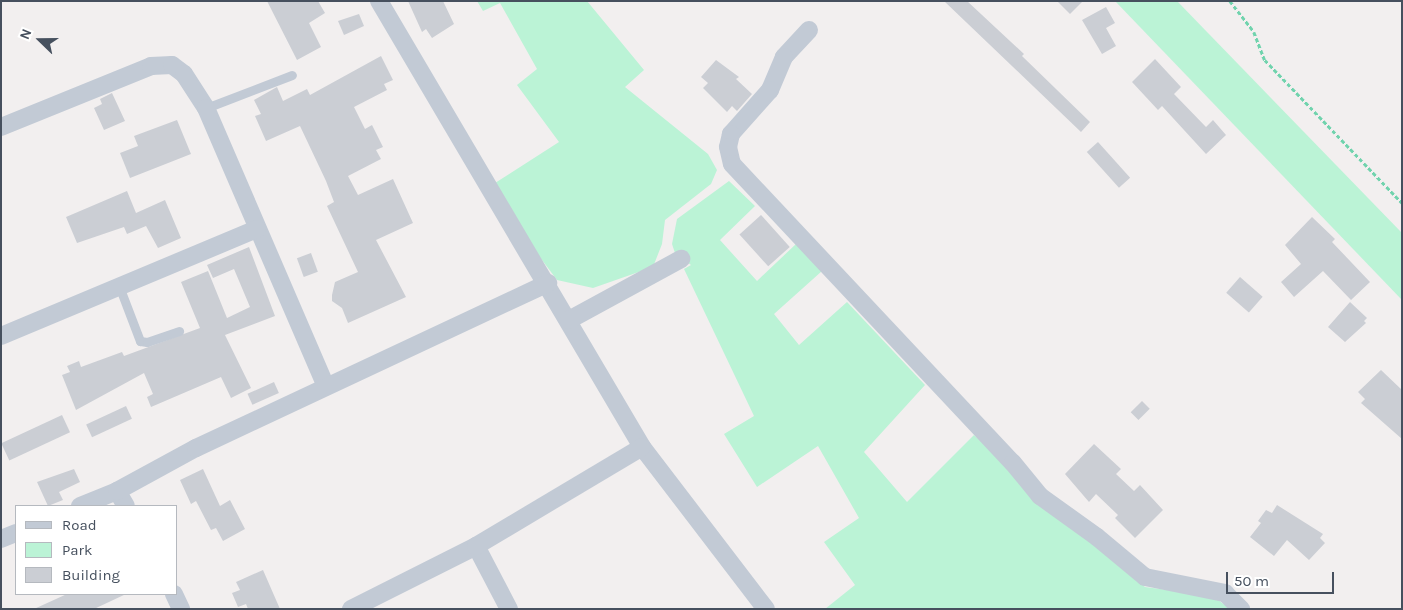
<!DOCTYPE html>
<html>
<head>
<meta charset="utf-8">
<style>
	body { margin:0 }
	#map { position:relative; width:1403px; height:610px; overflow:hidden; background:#f2efef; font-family:Karla,sans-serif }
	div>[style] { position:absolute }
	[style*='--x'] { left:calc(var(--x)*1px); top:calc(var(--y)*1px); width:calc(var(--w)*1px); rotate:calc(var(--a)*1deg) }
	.green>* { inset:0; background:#bbf3d6 }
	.building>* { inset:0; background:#cbced4; transform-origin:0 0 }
	.path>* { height:2.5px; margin-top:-1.25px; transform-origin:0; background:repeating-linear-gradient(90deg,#70d3ad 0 4px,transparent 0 6.5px) }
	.lane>* { height:9px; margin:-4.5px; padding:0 4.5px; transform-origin:4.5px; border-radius:4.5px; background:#c2cad5 }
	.street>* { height:18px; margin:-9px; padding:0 9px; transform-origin:9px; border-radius:9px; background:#c2cad5 }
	span { translate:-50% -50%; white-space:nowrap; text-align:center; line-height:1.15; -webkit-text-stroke:4.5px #fff; paint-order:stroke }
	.frame { position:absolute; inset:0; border:2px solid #46505e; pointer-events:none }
	.legend { position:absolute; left:15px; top:505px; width:162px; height:90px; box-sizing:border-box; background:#fff; border:1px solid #b5b9bf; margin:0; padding:6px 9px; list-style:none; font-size:15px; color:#46505e }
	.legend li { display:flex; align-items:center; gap:10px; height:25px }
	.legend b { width:25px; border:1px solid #b5b9bf }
	.north { position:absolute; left:15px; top:15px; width:50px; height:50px; -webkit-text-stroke:4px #fff; paint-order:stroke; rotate:292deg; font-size:14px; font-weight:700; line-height:20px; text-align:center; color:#46505e }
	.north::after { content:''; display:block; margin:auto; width:18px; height:22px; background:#46505e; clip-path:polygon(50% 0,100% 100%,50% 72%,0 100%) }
	.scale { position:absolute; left:1226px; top:572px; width:108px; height:22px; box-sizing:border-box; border:2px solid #46505e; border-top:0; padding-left:6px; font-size:15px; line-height:18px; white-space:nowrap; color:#46505e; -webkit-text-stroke:4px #fff; paint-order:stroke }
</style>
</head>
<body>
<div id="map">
	<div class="green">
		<i style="clip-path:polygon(477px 1px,587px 1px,644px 70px,625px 87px,708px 154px,717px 170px,711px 184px,665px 220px,662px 244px,653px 267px,593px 288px,557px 280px,524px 236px,495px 183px,559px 142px,517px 85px,537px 69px,500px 3px,483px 11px)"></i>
		<i style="clip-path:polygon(1115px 1px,1177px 1px,1402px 233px,1402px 300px)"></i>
		<i style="clip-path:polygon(729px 181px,755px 206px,720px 240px,757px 281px,796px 244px,822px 271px,774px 314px,799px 345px,847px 302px,925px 385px,864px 452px,907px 502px,974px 435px,1145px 587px,1213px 596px,1230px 609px,825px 609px,855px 585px,824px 542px,859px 518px,818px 446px,757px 487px,724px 434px,754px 416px,684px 269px,691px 265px,675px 253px,672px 244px,677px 219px)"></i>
	</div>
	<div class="building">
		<i style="clip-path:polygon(267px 1px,318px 1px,325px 13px,309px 23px,321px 47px,297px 60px)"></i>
		<i style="clip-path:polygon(408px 1px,443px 1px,454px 24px,432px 38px,426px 29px,422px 32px)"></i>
		<i style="clip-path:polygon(944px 1px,967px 1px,1024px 54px,1022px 56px,1090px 122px,1081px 132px)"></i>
		<i style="clip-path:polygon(1057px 1px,1083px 1px,1070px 14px)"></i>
		<i style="clip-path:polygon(1106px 7px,1115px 23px,1106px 28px,1116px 46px,1102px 54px,1082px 20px)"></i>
		<i style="clip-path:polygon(359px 14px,364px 26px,344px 35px,338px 21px)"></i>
		<i style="clip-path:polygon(381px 56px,393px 80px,384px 84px,387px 90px,354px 107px,365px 129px,372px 125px,383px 147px,376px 150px,381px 159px,348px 176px,358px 195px,393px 179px,413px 223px,376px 240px,406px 297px,348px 323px,342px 308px,332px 301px,332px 295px,335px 282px,358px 272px,327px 206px,334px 202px,326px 181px,300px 126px,266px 141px,255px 116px,261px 114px,254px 100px,277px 87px,283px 101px,307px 89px,310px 95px)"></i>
		<i style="clip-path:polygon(1155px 59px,1181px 87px,1174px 94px,1206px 127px,1213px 120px,1226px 135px,1206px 154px,1162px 106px,1158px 110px,1132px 82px)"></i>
		<i style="clip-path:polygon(716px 60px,739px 77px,736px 79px,752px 94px,737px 111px,732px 106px,727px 112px,703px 88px,708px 83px,701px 77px)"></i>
		<i style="clip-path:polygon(112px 93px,125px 121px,104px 130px,94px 108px,102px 104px,100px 99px)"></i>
		<i style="clip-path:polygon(177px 120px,191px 154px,130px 178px,120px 153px,138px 146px,134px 136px)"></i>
		<i style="left:1098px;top:142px;width:48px;height:15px;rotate:48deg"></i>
		<i style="clip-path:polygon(127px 191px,136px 213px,165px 200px,181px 238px,158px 248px,146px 226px,127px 234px,124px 227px,77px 243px,66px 217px)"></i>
		<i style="left:761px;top:215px;width:43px;height:29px;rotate:48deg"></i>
		<i style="clip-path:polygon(1312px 217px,1335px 239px,1332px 242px,1370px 282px,1351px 300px,1323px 271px,1294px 297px,1281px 282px,1301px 264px,1285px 245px)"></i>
		<i style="clip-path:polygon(249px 247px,275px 316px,225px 335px,251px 388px,231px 398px,221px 377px,151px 407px,147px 397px,153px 394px,144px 373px,76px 410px,62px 375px,70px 372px,67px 366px,79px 361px,81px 367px,122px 352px,124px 356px,200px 328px,181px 282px,208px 271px,227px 318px,250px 307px,234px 269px,213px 278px,207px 265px)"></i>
		<i style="left:311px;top:253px;width:20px;height:15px;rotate:70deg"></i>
		<i style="left:1240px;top:277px;width:30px;height:21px;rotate:41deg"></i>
		<i style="clip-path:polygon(1350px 302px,1367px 318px,1364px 321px,1366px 323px,1345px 342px,1328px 327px)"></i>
		<i style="clip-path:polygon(1381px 370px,1402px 390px,1402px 439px,1361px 403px,1365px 399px,1358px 392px)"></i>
		<i style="left:274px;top:382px;width:12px;height:29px;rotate:66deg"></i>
		<i style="left:1142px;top:401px;width:11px;height:16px;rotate:45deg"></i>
		<i style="left:126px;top:406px;width:14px;height:44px;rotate:65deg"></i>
		<i style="left:62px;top:415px;width:19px;height:67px;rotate:65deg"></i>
		<i style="clip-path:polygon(1094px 444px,1121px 469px,1116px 474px,1134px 491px,1140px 485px,1163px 510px,1135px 538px,1115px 518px,1118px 515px,1096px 494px,1089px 502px,1065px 474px)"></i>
		<i style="clip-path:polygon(74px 469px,80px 482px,59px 492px,63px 500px,48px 506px,37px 482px)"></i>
		<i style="clip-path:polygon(203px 469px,220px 506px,230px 500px,245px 529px,223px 541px,216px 528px,211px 530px,196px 501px,191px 504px,180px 480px)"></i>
		<i style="clip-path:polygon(1277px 505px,1323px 534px,1320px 538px,1325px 543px,1309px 560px,1287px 540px,1274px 556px,1250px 537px,1261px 523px,1258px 521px,1266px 510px,1272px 513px)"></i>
		<i style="clip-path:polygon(263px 570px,280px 609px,248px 609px,246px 604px,238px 607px,232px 593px,240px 590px,236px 582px)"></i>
		<i style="clip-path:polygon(67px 594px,126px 594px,94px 609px,34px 609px)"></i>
	</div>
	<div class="path">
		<i style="--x:1230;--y:1;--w:39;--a:52"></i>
		<i style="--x:1254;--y:32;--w:30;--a:69"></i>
		<i style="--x:1265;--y:60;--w:198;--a:46.2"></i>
	</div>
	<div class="lane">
		<i style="--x:206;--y:108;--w:92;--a:-21"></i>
		<i style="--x:119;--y:286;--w:59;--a:69.1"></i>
		<i style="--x:140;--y:341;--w:7;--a:8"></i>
		<i style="--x:147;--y:342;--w:34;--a:-19"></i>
	</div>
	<div class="street">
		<i style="--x:379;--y:1;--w:518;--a:59.47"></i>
		<i style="--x:642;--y:447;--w:204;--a:52.6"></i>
		<i style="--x:809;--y:30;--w:37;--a:133"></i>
		<i style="--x:784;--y:57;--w:36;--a:113"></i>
		<i style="--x:770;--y:90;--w:59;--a:131.6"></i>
		<i style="--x:731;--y:134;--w:13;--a:103"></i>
		<i style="--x:728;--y:147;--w:17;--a:77"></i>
		<i style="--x:732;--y:164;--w:410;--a:46.8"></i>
		<i style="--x:1013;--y:463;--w:43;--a:50.7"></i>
		<i style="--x:1040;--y:496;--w:70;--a:35.7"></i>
		<i style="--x:1097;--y:537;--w:62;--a:39.8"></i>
		<i style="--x:1145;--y:577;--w:82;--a:11.3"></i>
		<i style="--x:1225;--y:593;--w:23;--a:45"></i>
		<i style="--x:1;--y:127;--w:162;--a:-22.1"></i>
		<i style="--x:151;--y:66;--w:21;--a:-3"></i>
		<i style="--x:172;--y:65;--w:15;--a:37"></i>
		<i style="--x:184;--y:74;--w:40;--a:57.1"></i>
		<i style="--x:206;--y:108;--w:303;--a:66.7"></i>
		<i style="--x:569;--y:320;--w:128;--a:-28.6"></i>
		<i style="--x:1;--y:336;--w:277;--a:-22.7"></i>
		<i style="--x:117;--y:491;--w:17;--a:59"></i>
		<i style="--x:80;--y:506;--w:40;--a:-22"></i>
		<i style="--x:117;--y:491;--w:90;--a:-28.6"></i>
		<i style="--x:196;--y:448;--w:389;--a:-25.1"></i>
		<i style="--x:1;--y:539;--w:16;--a:-22"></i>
		<i style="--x:476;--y:546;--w:71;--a:62.4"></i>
		<i style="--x:174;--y:594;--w:17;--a:65"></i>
		<i style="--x:351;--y:609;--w:140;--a:-26.7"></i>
		<i style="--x:476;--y:546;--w:193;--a:-30.8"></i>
	</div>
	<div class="frame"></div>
	<ul class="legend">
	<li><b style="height:6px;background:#c2cad5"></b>Road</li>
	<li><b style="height:14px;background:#bbf3d6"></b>Park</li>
	<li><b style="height:14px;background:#cbced4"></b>Building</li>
	</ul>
	<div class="north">N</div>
	<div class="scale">50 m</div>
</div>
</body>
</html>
